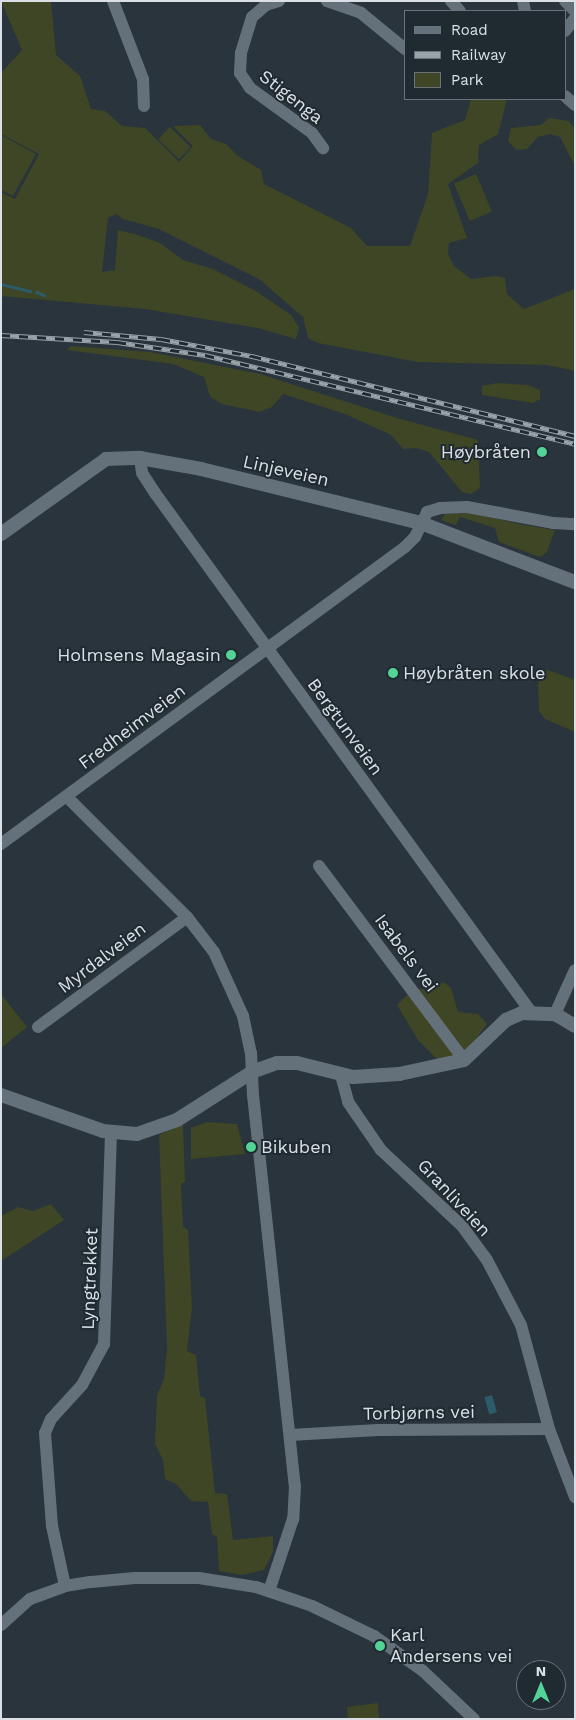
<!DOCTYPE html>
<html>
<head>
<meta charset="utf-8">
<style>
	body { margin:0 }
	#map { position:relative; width:576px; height:1720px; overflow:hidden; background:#29343c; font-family:"Work Sans",sans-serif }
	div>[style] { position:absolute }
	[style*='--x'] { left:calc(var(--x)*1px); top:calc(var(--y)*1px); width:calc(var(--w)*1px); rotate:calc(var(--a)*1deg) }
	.green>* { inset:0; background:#3e4625; transform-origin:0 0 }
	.water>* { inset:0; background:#2d5b69; transform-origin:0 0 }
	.stream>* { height:3px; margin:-1.5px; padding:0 1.5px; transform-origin:1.5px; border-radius:1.5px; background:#2d5b69 }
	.minor>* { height:12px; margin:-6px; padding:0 6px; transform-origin:6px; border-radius:6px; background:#65717a }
	.tertiary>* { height:14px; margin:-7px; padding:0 7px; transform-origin:7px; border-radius:7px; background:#65717a }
	.rail>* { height:5px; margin-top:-2.5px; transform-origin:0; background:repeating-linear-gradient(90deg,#202a31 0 9px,#9ba3aa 0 18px); box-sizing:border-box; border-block:1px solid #9ba3aa }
	.dots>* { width:14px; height:14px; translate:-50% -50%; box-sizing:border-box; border:2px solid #202a31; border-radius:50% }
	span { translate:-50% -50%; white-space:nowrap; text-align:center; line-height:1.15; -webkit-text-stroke:4px #202a31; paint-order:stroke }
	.street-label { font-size:18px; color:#dae0e6 }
	.poi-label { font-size:18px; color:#dae0e6 }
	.right { translate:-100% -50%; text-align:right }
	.left { translate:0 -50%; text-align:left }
	.frame { position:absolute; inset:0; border:2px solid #dae0e6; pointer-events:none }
	.legend { position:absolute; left:404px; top:10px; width:162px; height:90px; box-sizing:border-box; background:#202a31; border:1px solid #6a7379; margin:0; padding:6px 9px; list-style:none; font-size:15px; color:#dae0e6 }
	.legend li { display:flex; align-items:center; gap:10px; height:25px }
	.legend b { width:25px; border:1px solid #6a7379 }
	.north { position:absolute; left:516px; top:1660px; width:50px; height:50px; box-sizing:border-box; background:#202a31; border:1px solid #6a7379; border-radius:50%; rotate:0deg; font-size:14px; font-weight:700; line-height:20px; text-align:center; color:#dae0e6 }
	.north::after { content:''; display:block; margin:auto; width:18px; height:22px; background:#54d396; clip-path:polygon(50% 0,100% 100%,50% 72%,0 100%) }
</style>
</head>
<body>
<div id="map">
	<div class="green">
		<i style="clip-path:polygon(1px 1px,51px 1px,56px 55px,80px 76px,91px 109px,105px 111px,122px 126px,145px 128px,179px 162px,193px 146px,173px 126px,200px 125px,211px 139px,226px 144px,238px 156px,261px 170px,264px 184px,351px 228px,367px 246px,410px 246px,428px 194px,432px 133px,465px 120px,471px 99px,507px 99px,498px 134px,479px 145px,478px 163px,448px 184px,467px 238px,449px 243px,448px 254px,454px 266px,471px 279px,495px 276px,505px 278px,507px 294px,524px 309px,575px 289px,575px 371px,547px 365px,418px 362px,318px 343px,308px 338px,303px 317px,259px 279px,159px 229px,123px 219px,116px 214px,108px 218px,102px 272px,115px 270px,118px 230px,138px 235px,160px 243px,183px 260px,213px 269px,256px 291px,291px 315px,299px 328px,296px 339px,258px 328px,145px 309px,1px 296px,1px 192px,15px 199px,39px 154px,1px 134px,1px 73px,22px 50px)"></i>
		<i style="clip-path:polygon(549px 118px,569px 121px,575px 129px,575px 166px,560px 137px,550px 134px,538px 137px,527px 149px,516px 150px,508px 141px,511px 128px,541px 125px)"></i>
		<i style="left:170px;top:127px;width:29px;height:17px;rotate:44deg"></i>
		<i style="clip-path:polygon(1px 135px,36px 154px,13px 196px,1px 190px)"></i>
		<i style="left:476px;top:174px;width:41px;height:24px;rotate:67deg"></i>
		<i style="clip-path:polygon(71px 346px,150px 352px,260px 374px,397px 418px,478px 440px,480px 488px,471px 494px,462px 492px,429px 452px,416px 448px,403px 449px,391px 435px,345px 414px,283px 394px,272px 407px,259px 412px,222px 404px,210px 397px,204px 377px,173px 364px,67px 350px)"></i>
		<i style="clip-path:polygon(497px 383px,528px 385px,540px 390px,540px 399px,533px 403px,482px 395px,482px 386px)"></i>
		<i style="clip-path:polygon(471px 513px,524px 525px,555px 530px,547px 552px,540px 557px,499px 542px,495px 528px,460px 517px,456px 525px,441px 520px,445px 514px)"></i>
		<i style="clip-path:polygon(548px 670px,575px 680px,575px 732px,545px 719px,539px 711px,538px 686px,541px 673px)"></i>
		<i style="clip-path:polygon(444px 982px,451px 988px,458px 1012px,478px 1014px,487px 1024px,470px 1047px,455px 1058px,439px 1061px,418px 1040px,397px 1005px,414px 988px,426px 990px)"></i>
		<i style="clip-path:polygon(1px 994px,27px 1027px,1px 1048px)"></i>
		<i style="clip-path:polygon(207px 1122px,237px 1124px,245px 1154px,191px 1159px,191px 1128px)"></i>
		<i style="clip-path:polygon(183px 1123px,185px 1182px,181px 1184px,183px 1227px,188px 1230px,192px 1307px,187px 1351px,196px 1355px,200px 1396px,205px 1398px,215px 1493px,227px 1494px,233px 1540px,273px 1536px,273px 1552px,264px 1570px,242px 1575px,219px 1571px,217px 1537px,212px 1534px,208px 1502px,191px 1501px,176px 1484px,165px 1479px,163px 1460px,155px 1444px,157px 1395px,164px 1379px,167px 1347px,159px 1135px)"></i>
		<i style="clip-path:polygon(51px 1204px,64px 1220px,1px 1261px,1px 1216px,18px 1207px,33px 1211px)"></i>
		<i style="clip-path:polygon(378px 1703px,379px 1719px,348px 1719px,347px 1707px)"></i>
	</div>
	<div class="water">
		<i style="left:492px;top:1395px;width:18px;height:8px;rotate:74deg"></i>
	</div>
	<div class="stream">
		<i style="--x:1;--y:284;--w:30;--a:14"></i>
		<i style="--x:36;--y:292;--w:9;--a:21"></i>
	</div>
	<div class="minor">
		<i style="--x:113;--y:1;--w:84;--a:69"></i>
		<i style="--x:143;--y:79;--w:27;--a:88"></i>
		<i style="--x:279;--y:1;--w:14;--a:163"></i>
		<i style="--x:266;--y:5;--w:18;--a:139"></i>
		<i style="--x:252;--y:17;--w:38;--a:107"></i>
		<i style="--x:241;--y:53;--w:20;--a:93"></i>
		<i style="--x:240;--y:73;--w:18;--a:56"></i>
		<i style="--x:250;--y:88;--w:77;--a:36"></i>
		<i style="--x:312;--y:133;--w:19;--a:54"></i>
		<i style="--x:327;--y:1;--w:36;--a:19"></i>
		<i style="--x:361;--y:13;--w:57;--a:39.3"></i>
		<i style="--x:451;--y:1;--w:13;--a:48"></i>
		<i style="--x:523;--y:1;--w:10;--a:79"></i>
		<i style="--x:565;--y:1;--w:14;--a:45"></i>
		<i style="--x:565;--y:31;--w:16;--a:-52"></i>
		<i style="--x:565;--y:96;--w:13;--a:42"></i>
		<i style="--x:140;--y:458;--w:15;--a:82"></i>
		<i style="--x:142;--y:473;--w:24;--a:57"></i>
		<i style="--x:155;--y:493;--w:641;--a:54.08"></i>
		<i style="--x:67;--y:797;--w:170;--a:45"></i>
		<i style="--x:187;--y:917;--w:44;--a:52.4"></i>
		<i style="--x:214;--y:952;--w:70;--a:65.6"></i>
		<i style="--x:243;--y:1016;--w:38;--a:78"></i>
		<i style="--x:251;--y:1053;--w:42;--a:87.3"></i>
		<i style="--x:253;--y:1095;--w:393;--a:83.9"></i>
		<i style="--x:295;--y:1486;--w:33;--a:93"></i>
		<i style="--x:293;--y:1519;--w:76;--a:108.4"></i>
		<i style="--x:1;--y:844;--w:501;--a:-36.32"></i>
		<i style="--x:405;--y:547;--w:14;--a:-45"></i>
		<i style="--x:415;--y:537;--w:28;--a:-64"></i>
		<i style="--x:427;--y:512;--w:14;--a:-17"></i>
		<i style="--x:440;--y:508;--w:27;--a:-2"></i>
		<i style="--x:467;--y:507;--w:87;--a:10.5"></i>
		<i style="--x:553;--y:523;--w:22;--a:3"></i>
		<i style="--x:319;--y:866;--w:242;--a:53.2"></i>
		<i style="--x:555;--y:1014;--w:48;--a:-65.6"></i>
		<i style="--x:38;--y:1027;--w:185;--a:-36.4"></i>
		<i style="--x:341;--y:1075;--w:28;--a:75"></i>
		<i style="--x:348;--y:1102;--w:58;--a:55.5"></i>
		<i style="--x:381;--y:1150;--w:111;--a:43.2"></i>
		<i style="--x:462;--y:1226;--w:42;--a:53.7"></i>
		<i style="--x:487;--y:1260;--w:73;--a:62.4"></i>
		<i style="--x:521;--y:1325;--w:108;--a:74.9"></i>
		<i style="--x:549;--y:1429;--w:73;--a:69.1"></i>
		<i style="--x:290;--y:1435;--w:88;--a:-3.3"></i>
		<i style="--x:378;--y:1430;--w:171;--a:-0.3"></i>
		<i style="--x:65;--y:1586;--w:61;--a:-102.2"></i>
		<i style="--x:52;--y:1526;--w:93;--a:-94.3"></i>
		<i style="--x:45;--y:1433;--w:15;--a:-67"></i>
		<i style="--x:51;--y:1419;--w:46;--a:-47.6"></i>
		<i style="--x:82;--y:1385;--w:47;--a:-61.8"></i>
		<i style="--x:104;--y:1344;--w:211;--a:-88.1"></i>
		<i style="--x:1;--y:1625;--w:39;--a:-42"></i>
		<i style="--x:30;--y:1599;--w:37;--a:-20"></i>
		<i style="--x:65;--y:1586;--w:26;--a:-9"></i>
		<i style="--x:91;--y:1582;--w:44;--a:-5.2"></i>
		<i style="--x:135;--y:1578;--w:64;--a:0"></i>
		<i style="--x:199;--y:1578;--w:58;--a:9"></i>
		<i style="--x:256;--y:1587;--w:59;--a:18.7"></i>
		<i style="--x:312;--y:1606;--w:69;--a:25.8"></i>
		<i style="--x:374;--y:1636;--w:60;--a:35.5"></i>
		<i style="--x:423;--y:1671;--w:70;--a:43.3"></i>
	</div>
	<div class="tertiary">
		<i style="--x:1;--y:534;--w:129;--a:-35.5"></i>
		<i style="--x:106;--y:459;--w:34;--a:-2"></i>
		<i style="--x:140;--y:458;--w:62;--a:10.2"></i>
		<i style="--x:201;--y:469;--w:227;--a:13.8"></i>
		<i style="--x:421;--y:523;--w:165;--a:21"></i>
		<i style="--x:1;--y:1095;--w:108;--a:19.4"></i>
		<i style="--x:103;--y:1131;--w:34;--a:5"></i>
		<i style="--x:137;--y:1134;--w:42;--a:-19.3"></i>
		<i style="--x:177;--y:1120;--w:89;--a:-32.6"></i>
		<i style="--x:252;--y:1072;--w:27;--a:-20"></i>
		<i style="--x:277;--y:1063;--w:20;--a:0"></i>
		<i style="--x:297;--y:1063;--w:58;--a:14"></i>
		<i style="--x:353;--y:1077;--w:46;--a:-3.7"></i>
		<i style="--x:399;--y:1074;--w:66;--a:-12.2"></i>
		<i style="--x:464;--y:1060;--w:58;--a:-43.6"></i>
		<i style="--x:506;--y:1020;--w:17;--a:-24"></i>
		<i style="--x:522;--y:1013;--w:33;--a:2"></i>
		<i style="--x:555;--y:1014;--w:23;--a:31"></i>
	</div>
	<div class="rail">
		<i style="--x:84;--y:332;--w:77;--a:5.2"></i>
		<i style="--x:161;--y:339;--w:93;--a:10.6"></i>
		<i style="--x:252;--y:356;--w:333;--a:13.9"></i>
		<i style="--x:1;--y:335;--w:116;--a:3.5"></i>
		<i style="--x:117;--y:342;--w:89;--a:8.4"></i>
		<i style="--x:205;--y:355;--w:381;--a:13.5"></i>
	</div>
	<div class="dots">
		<i style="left:542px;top:452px;background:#54d396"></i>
		<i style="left:231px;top:655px;background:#54d396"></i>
		<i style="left:393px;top:673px;background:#54d396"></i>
		<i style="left:251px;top:1147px;background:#54d396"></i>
		<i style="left:380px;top:1646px;background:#54d396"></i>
	</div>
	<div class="street-label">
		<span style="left:291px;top:97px;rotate:38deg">Stigenga</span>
		<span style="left:286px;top:471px;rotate:13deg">Linjeveien</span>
		<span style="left:132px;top:727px;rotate:-37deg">Fredheimveien</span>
		<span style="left:345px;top:727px;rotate:54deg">Bergtunveien</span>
		<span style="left:406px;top:953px;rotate:53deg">Isabels vei</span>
		<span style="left:102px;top:958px;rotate:-37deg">Myrdalveien</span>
		<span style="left:454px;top:1198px;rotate:47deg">Granliveien</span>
		<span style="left:90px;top:1279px;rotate:-88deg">Lyngtrekket</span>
		<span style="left:419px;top:1413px;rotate:-1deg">Torbjørns vei</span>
	</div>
	<div class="poi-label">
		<span class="right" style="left:531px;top:452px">Høybråten</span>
		<span class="right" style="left:221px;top:655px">Holmsens Magasin</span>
		<span class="left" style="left:403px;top:673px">Høybråten skole</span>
		<span class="left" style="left:261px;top:1147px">Bikuben</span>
		<span class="left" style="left:390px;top:1646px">Karl<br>Andersens vei</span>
	</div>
	<div class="frame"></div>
	<ul class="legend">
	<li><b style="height:6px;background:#65717a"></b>Road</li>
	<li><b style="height:6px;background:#9ba3aa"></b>Railway</li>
	<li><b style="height:14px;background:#3e4625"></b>Park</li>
	</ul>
	<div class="north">N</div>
</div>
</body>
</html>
